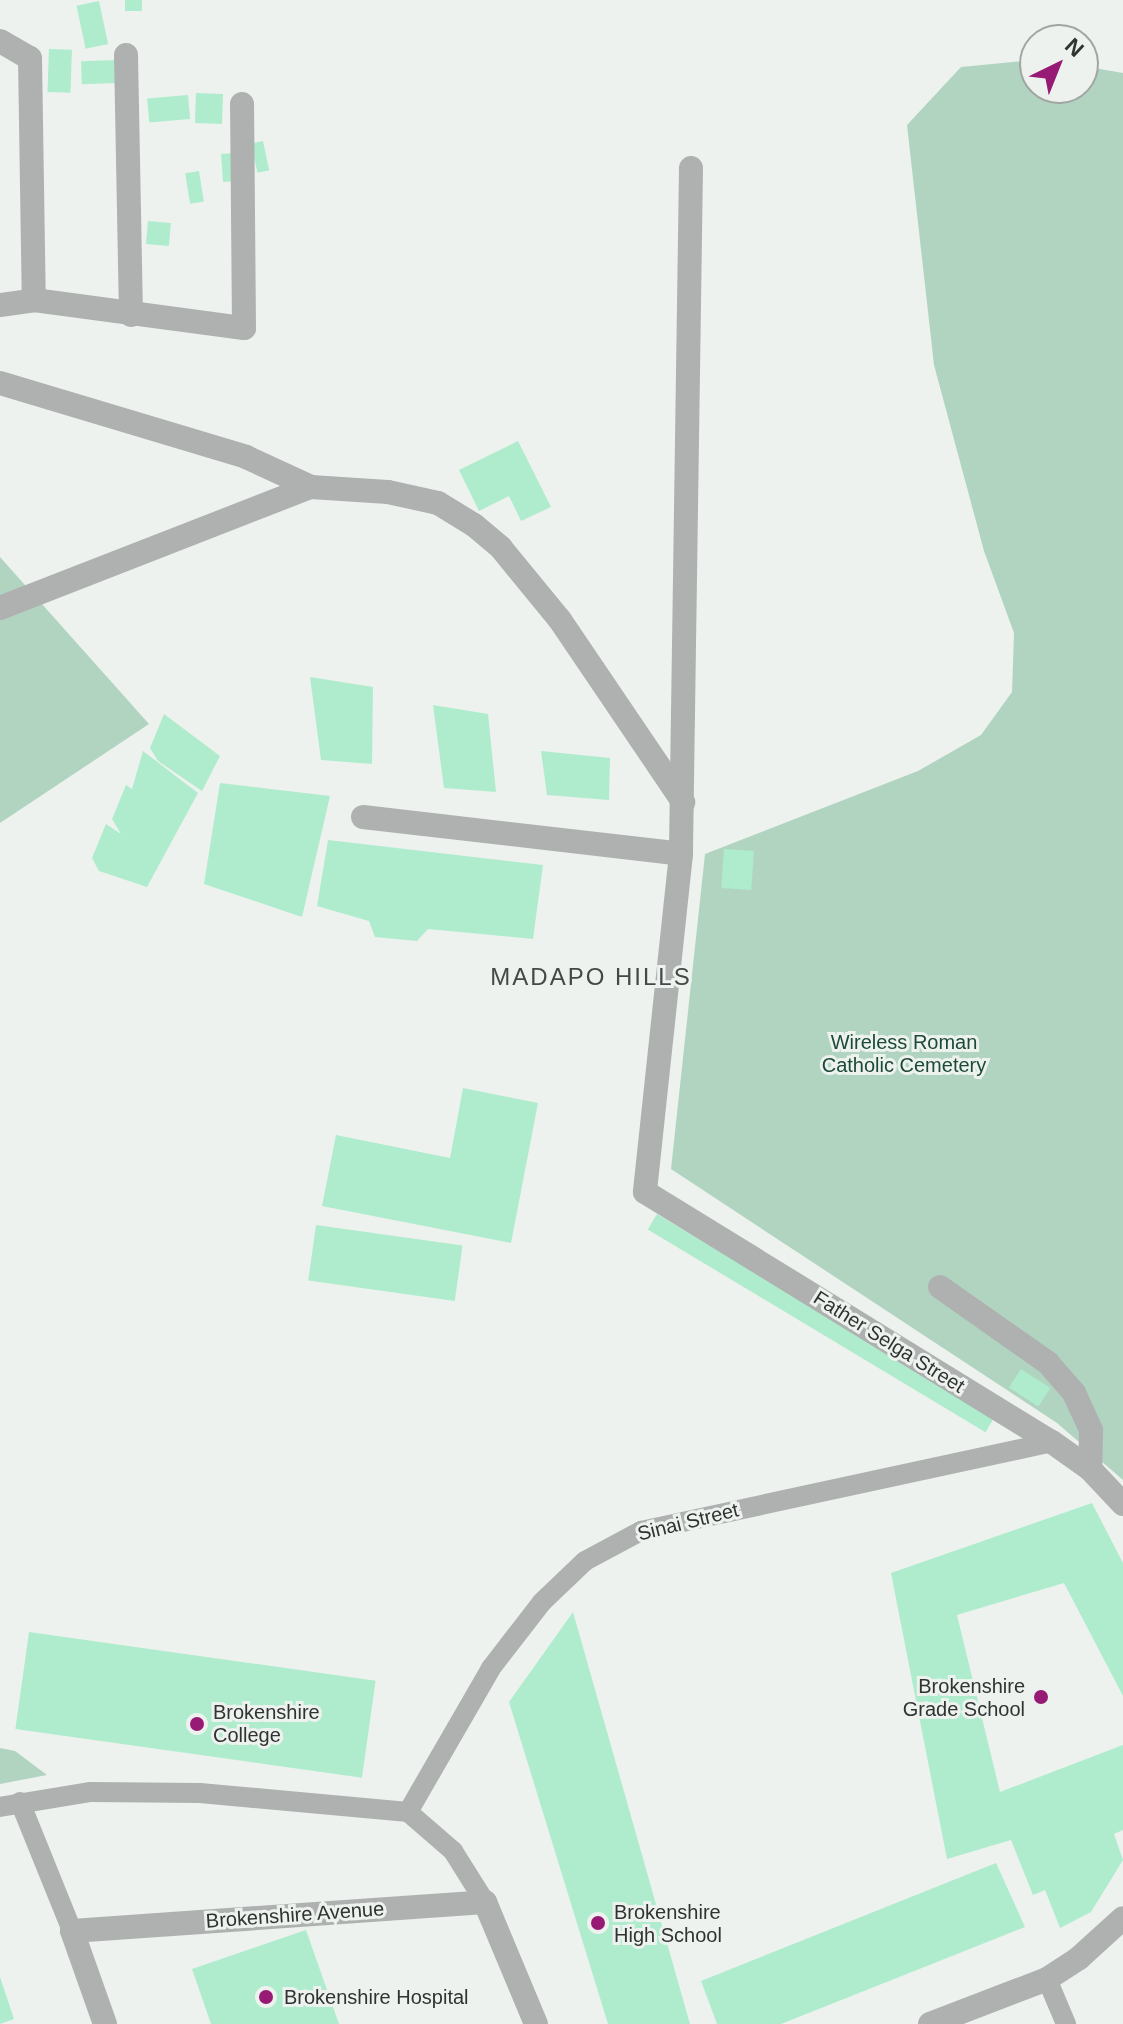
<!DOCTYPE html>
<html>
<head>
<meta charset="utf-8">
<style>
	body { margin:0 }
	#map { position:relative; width:1123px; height:2024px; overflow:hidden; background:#edf2ef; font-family:Arial,sans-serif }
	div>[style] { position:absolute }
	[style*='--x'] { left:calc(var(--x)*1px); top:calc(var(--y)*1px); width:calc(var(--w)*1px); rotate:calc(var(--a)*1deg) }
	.green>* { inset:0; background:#b1d4c1 }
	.building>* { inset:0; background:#afeccd; transform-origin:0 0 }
	.lane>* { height:20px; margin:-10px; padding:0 10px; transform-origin:10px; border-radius:10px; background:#afb1b0 }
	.street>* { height:24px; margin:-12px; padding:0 12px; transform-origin:12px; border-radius:12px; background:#afb1b0 }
	.dots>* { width:22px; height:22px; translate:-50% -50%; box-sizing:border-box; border:4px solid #edf2ef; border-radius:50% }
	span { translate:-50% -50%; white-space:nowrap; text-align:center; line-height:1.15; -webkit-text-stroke:6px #edf2ef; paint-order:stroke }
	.park-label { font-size:20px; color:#1b4a36 }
	.street-label { font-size:20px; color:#303331 }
	.poi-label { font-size:20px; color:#303331 }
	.right { translate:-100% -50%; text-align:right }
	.left { translate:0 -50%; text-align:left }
	.quarter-label { font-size:24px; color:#444947; letter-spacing:2px }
	.north { position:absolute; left:1019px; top:24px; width:80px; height:80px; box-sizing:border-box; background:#edf2ef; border:2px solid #a1a6a3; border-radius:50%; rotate:43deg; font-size:22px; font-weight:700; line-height:32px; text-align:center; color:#303331 }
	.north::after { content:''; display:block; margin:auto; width:28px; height:36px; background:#971b75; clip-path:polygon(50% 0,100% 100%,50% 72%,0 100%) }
</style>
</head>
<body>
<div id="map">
	<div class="green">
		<i style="clip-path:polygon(1035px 60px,1035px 88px,1083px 88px,1083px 66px,1123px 73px,1123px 1480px,1057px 1423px,671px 1169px,705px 854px,918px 771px,981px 735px,1012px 692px,1014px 633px,984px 551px,934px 365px,907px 125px,961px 67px)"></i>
		<i style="clip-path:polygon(0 557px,149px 724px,0 823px)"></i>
		<i style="clip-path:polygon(0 1748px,15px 1751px,47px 1775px,0 1784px)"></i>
	</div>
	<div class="building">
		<i style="left:125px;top:0;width:17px;height:11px"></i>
		<i style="left:99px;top:1px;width:44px;height:23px;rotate:78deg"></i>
		<i style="left:49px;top:49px;width:23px;height:43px;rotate:2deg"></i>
		<i style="left:117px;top:60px;width:23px;height:36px;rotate:88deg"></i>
		<i style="left:196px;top:93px;width:27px;height:30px;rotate:2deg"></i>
		<i style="left:188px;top:95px;width:24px;height:41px;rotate:85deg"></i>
		<i style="left:263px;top:141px;width:30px;height:12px;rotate:78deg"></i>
		<i style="left:235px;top:153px;width:28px;height:14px;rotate:86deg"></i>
		<i style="left:199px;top:171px;width:31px;height:14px;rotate:81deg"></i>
		<i style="left:148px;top:221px;width:23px;height:23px;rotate:5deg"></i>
		<i style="clip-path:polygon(518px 441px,551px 507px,521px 521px,509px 496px,479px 511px,459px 470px)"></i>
		<i style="clip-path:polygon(310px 677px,373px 687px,372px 764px,321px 760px)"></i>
		<i style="clip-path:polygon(433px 705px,488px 714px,496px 792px,444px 788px)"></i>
		<i style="clip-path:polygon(164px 714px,220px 756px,202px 791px,158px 761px,150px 748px)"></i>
		<i style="clip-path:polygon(143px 751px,198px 793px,147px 887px,99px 871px,92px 858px,106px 824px,121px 834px,112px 819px,126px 785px,132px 789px)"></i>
		<i style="clip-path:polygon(541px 751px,610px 758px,609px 800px,547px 795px)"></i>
		<i style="clip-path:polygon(220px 783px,330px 796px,302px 917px,204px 884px)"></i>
		<i style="clip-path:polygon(328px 840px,543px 865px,533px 939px,428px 929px,417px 941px,375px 937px,369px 921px,317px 906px)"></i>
		<i style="left:724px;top:849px;width:30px;height:39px;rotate:4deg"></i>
		<i style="clip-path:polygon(463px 1088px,538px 1103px,511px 1243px,322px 1206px,336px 1135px,450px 1158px)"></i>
		<i style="left:657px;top:1214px;width:394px;height:18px;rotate:31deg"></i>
		<i style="left:316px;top:1225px;width:148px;height:56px;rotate:8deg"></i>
		<i style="left:1021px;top:1369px;width:35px;height:22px;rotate:33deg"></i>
		<i style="clip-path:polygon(1092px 1503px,1123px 1563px,1123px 1696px,1064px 1583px,957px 1615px,1000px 1792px,1123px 1745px,1123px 1830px,1114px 1834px,1123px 1860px,1091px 1912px,1060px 1928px,1045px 1890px,1033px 1895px,1011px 1840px,947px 1859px,891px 1573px)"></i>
		<i style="clip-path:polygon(573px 1612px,690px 2024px,608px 2024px,509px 1702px)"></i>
		<i style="left:29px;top:1632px;width:350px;height:98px;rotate:8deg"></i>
		<i style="clip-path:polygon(996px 1863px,1025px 1927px,781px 2024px,717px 2024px,701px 1981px)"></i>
		<i style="clip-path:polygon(306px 1930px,339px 2024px,211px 2024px,192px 1969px)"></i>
		<i style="clip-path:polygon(0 1977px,14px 2019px,0 2024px)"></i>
	</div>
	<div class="lane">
		<i style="--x:20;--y:1802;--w:139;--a:68"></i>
		<i style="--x:0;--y:1807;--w:92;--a:-9.4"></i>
		<i style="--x:91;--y:1792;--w:109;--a:0.5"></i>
		<i style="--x:200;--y:1793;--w:209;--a:5.2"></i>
		<i style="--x:408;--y:1812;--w:166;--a:-60"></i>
		<i style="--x:491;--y:1668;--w:83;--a:-52.3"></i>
		<i style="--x:542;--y:1602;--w:59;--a:-43.6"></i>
		<i style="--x:585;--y:1561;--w:64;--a:-28.2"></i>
		<i style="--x:641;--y:1531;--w:421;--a:-12.2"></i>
		<i style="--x:408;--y:1812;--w:60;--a:40.9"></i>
		<i style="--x:453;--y:1851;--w:60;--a:57.9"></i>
		<i style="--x:1047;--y:1979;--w:49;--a:67.1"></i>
	</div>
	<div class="street">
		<i style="--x:0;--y:41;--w:34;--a:30"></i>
		<i style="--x:30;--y:58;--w:242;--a:89.1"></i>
		<i style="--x:126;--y:55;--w:260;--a:88.9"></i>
		<i style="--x:691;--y:168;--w:686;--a:90.84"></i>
		<i style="--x:681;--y:854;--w:340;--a:96.1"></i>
		<i style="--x:645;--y:1192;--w:478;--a:31.6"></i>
		<i style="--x:1052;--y:1442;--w:47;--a:35.4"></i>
		<i style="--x:1090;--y:1469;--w:48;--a:46.7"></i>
		<i style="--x:0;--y:305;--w:34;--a:-8"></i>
		<i style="--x:34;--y:300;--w:212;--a:7.6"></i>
		<i style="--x:244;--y:328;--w:224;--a:-90.5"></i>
		<i style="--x:0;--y:383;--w:257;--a:16.7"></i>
		<i style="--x:246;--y:457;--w:72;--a:24.8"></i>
		<i style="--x:311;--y:487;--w:77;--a:3.7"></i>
		<i style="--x:388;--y:492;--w:51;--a:12.4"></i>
		<i style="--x:438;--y:503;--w:42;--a:31.4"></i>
		<i style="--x:474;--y:525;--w:35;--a:40"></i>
		<i style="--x:501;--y:548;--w:93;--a:50.7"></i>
		<i style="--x:560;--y:620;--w:220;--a:55.9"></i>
		<i style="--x:0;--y:608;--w:334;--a:-21.3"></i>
		<i style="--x:363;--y:817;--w:320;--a:6.6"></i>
		<i style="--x:940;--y:1287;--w:132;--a:35.1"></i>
		<i style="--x:1048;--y:1363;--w:40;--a:49"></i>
		<i style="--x:1074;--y:1393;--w:41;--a:65.3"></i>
		<i style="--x:1091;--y:1430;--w:39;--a:91"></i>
		<i style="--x:105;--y:2024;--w:99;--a:-109.5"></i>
		<i style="--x:72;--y:1931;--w:414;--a:-4"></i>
		<i style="--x:485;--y:1902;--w:132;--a:67.3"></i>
		<i style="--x:930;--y:2024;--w:125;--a:-21"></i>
		<i style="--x:1047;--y:1979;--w:38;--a:-33"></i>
		<i style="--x:1079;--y:1958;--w:59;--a:-42.3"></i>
	</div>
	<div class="dots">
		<i style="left:1041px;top:1697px;background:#971b75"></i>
		<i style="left:197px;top:1724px;background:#971b75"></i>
		<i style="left:598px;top:1923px;background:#971b75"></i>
		<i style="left:266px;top:1997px;background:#971b75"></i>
	</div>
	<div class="park-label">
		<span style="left:904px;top:1054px">Wireless Roman<br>Catholic Cemetery</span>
	</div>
	<div class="street-label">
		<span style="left:889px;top:1342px;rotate:32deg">Father Selga Street</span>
		<span style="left:688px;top:1522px;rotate:-14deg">Sinai Street</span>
		<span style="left:295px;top:1915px;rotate:-4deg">Brokenshire Avenue</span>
	</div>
	<div class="poi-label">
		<span class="right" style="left:1025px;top:1698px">Brokenshire<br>Grade School</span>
		<span class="left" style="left:213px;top:1724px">Brokenshire<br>College</span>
		<span class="left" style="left:614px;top:1924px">Brokenshire<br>High School</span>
		<span class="left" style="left:284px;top:1997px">Brokenshire Hospital</span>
	</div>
	<div class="quarter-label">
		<span style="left:591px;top:977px">MADAPO HILLS</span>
	</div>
	<div class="north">N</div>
</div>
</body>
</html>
